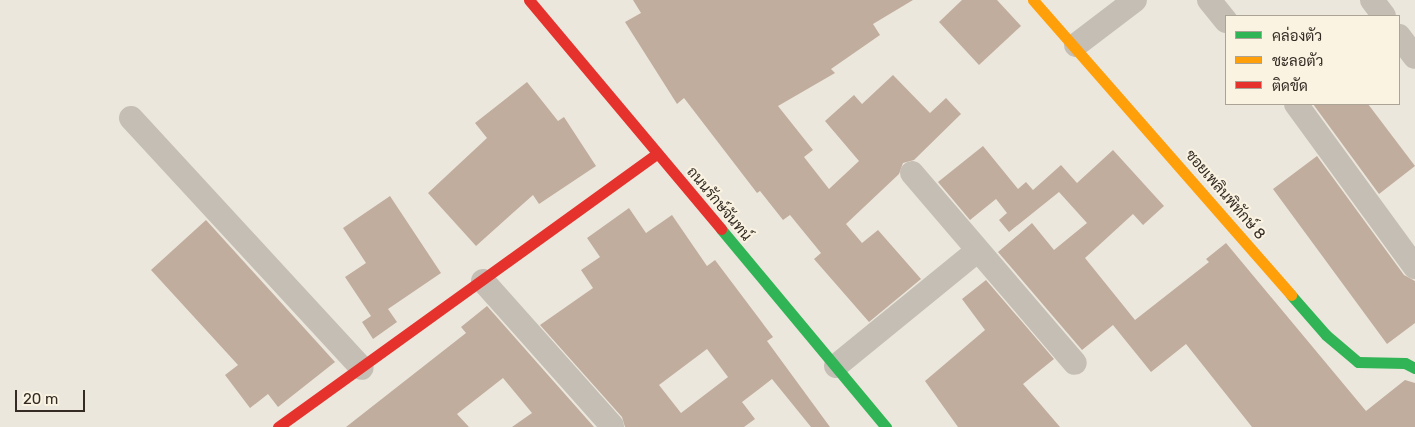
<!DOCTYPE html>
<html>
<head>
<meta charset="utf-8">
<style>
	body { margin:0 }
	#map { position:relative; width:1415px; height:427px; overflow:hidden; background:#ece7dc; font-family:Rubik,Sarabun,sans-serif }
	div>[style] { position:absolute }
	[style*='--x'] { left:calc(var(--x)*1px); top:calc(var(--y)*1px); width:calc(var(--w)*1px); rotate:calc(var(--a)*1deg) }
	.building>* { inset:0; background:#c1ad9d }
	.street>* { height:24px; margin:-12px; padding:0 12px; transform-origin:12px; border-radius:12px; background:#c4beb5 }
	.fast>* { height:11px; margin:-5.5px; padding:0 5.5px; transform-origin:5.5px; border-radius:5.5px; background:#30b455 }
	.slow>* { height:11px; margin:-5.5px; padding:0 5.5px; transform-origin:5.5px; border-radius:5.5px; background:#ff9f0a }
	.jam>* { height:11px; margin:-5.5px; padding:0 5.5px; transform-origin:5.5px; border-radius:5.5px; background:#e5322d }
	span { translate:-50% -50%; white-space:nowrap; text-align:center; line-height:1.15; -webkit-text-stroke:4px #faf3e2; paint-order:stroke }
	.street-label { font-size:15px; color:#342c24 }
	.legend { position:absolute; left:1225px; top:15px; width:175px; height:90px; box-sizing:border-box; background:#faf3e2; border:1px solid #aba396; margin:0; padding:6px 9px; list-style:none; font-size:15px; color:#342c24 }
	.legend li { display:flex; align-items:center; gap:10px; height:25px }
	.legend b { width:25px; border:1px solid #aba396 }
	.scale { position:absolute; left:15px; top:390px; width:70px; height:22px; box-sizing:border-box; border:2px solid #342c24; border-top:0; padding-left:6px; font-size:15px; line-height:18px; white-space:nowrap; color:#342c24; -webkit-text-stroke:4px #faf3e2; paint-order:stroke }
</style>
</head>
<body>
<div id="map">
	<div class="building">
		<i style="clip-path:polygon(633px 0,913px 0,873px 24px,880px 35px,831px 69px,835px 73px,778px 106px,813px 150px,804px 157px,829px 189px,859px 161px,825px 121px,854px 95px,862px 104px,893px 75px,930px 113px,946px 98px,961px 114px,914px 160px,903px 163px,899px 174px,846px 224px,862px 243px,878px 230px,921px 279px,869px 322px,814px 259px,821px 253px,790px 215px,783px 220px,760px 191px,757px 193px,684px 98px,677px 104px,625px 22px,641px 13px)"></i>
		<i style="clip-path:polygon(962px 0,997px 0,1021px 26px,979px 65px,939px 22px)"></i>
		<i style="clip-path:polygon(527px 82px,558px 121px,564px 117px,596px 166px,539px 204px,533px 195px,476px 246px,428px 193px,487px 138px,475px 123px)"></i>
		<i style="clip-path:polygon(1313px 104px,1368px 104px,1415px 166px,1379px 194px)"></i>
		<i style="clip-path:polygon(983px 146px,1018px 189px,1026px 182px,1033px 190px,1061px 165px,1077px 183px,1113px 150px,1164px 206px,1143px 225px,1133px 214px,1085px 258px,1135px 320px,1209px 262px,1206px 259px,1226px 243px,1366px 411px,1405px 380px,1415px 383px,1415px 427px,1252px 427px,1186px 344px,1151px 372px,1113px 325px,1082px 350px,998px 252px,1032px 223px,1054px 250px,1087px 223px,1059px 192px,1009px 232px,999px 220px,1007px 213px,996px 199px,970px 220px,938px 182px)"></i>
		<i style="clip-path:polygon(1317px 156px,1404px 275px,1415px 281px,1415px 323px,1387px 344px,1273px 189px)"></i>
		<i style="clip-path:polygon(390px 196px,441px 273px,388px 309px,397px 322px,373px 339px,362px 322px,371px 316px,345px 277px,366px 263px,343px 228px)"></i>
		<i style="clip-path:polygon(evenodd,629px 208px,646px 233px,672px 215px,707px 266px,715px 260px,773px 337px,767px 341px,830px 427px,811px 427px,772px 379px,742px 402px,755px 419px,744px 427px,625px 427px,622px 417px,540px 325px,593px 288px,581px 270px,600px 257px,587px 238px,629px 208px,707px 349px,728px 377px,681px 413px,659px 385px,707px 349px)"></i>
		<i style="clip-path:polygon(206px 220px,335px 362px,278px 407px,268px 394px,250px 408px,225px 375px,238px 365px,151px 270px)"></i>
		<i style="clip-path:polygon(986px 280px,1054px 359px,1023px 384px,1060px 427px,958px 427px,925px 381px,985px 330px,962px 299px)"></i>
		<i style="clip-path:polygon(487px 306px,594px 427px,512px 427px,532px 413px,503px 378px,457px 414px,469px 427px,346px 427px,466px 333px,461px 327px)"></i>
	</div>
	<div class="street">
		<i style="--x:1209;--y:0;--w:27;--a:51"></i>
		<i style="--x:1372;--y:0;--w:20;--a:53"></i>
		<i style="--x:1399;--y:36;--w:26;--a:53"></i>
		<i style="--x:1076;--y:45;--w:74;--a:-37.3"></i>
		<i style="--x:1296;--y:104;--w:202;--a:53.9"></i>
		<i style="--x:131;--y:118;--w:340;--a:47.3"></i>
		<i style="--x:912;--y:173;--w:250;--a:49.4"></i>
		<i style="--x:483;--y:281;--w:194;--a:48.3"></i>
		<i style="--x:836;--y:366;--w:182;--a:-39.2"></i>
	</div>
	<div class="fast">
		<i style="--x:721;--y:229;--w:258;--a:50.2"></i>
		<i style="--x:1291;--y:295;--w:53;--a:48.8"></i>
		<i style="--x:1326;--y:335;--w:42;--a:40.2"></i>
		<i style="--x:1358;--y:362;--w:47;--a:1.2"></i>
		<i style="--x:1405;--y:363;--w:11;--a:27"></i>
	</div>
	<div class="slow">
		<i style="--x:1033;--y:0;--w:392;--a:48.8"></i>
	</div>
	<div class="jam">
		<i style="--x:529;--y:0;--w:299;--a:50"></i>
		<i style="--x:278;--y:427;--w:467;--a:-35.8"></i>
	</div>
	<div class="street-label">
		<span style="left:1225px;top:195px;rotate:49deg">ซอยเพลินพิทักษ์ 8</span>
		<span style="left:719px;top:204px;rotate:50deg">ถนนรักษ์จันทน์</span>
	</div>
	<ul class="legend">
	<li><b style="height:6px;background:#30b455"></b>คล่องตัว</li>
	<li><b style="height:6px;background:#ff9f0a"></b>ชะลอตัว</li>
	<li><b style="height:6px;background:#e5322d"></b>ติดขัด</li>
	</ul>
	<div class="scale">20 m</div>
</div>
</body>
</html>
